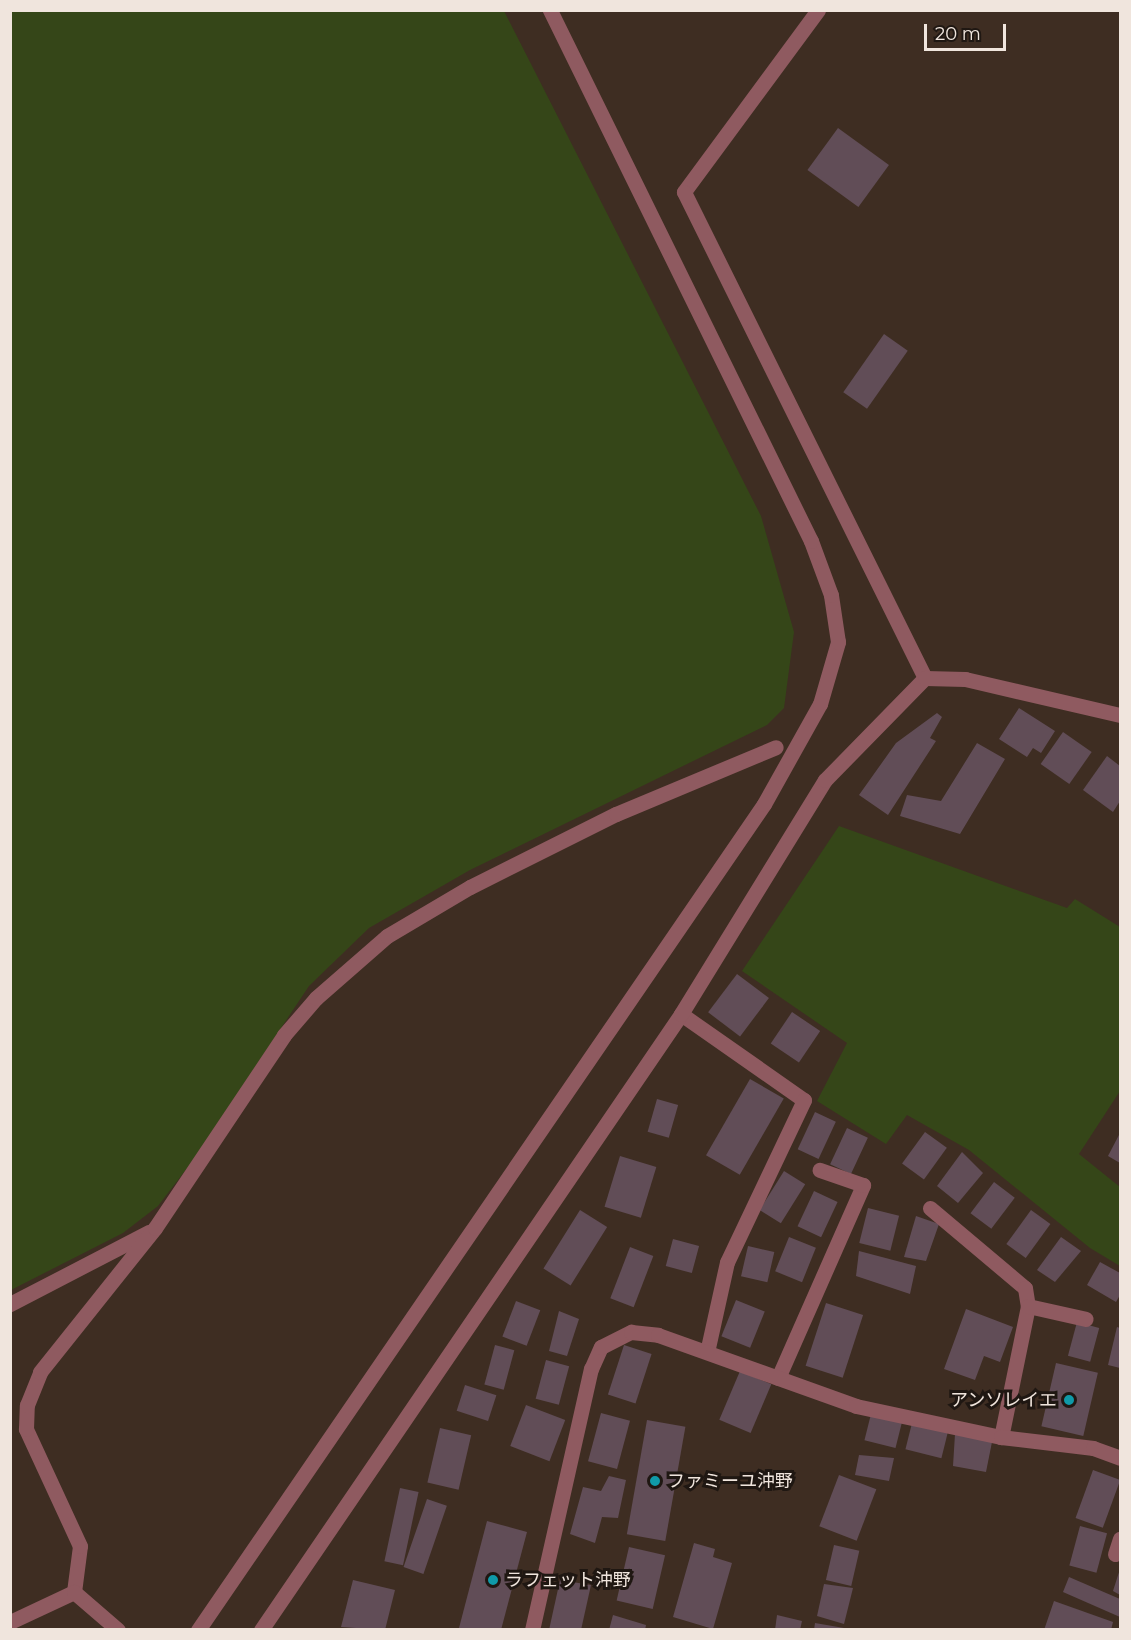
<!DOCTYPE html>
<html>
<head>
<meta charset="utf-8">
<style>
	body { margin:0 }
	#map { position:relative; width:1131px; height:1640px; overflow:hidden; background:#3e2d22; font-family:Montserrat,"Noto Sans JP",sans-serif }
	div>[style] { position:absolute }
	[style*='--x'] { left:calc(var(--x)*1px); top:calc(var(--y)*1px); width:calc(var(--w)*1px); rotate:calc(var(--a)*1deg) }
	.green>* { inset:0; background:#354618 }
	.building>* { inset:0; background:#614d57; transform-origin:0 0 }
	.minor>* { height:15px; margin:-7.5px; padding:0 7.5px; transform-origin:7.5px; border-radius:7.5px; background:#8f5a60 }
	.dots>* { width:16px; height:16px; translate:-50% -50%; box-sizing:border-box; border:3px solid #1f1712; border-radius:50% }
	span { translate:-50% -50%; white-space:nowrap; text-align:center; line-height:1.15; -webkit-text-stroke:6px #1f1712; paint-order:stroke }
	.poi-label { font-size:18px; color:#f0e5dd }
	.right { translate:-100% -50%; text-align:right }
	.left { translate:0 -50%; text-align:left }
	.frame { position:absolute; inset:0; border:12px solid #f0e5dd; pointer-events:none }
	.scale { position:absolute; left:924px; top:24px; width:82px; height:27px; box-sizing:border-box; border:3px solid #f0e5dd; border-top:0; padding-left:8px; font-size:18px; line-height:21px; white-space:nowrap; color:#f0e5dd; -webkit-text-stroke:4px #1f1712; paint-order:stroke }
</style>
</head>
<body>
<div id="map">
	<div class="green">
		<i style="clip-path:polygon(11px 11px,504px 11px,761px 516px,794px 632px,784px 708px,767px 725px,470px 870px,369px 928px,309px 986px,191px 1163px,158px 1206px,123px 1233px,11px 1290px)"></i>
		<i style="clip-path:polygon(839px 826px,1067px 908px,1075px 899px,1120px 927px,1120px 1091px,1079px 1154px,1120px 1187px,1120px 1266px,1090px 1248px,969px 1150px,907px 1115px,886px 1144px,817px 1101px,847px 1043px,742px 971px)"></i>
	</div>
	<div class="building">
		<i style="left:838px;top:128px;width:63px;height:52px;rotate:36deg"></i>
		<i style="left:884px;top:334px;width:29px;height:71px;rotate:35deg"></i>
		<i style="clip-path:polygon(1019px 708px,1055px 731px,1041px 753px,1033px 748px,1027px 757px,999px 739px)"></i>
		<i style="clip-path:polygon(937px 713px,942px 717px,930px 738px,936px 741px,888px 815px,859px 795px,896px 743px)"></i>
		<i style="left:1063px;top:732px;width:35px;height:39px;rotate:35deg"></i>
		<i style="clip-path:polygon(977px 743px,1005px 759px,960px 834px,900px 816px,907px 795px,941px 801px)"></i>
		<i style="clip-path:polygon(1107px 756px,1120px 766px,1120px 801px,1113px 812px,1083px 790px)"></i>
		<i style="left:737px;top:974px;width:40px;height:48px;rotate:37deg"></i>
		<i style="left:792px;top:1012px;width:34px;height:38px;rotate:34deg"></i>
		<i style="left:750px;top:1079px;width:39px;height:88px;rotate:30deg"></i>
		<i style="left:657px;top:1099px;width:22px;height:34px;rotate:16deg"></i>
		<i style="left:815px;top:1112px;width:23px;height:41px;rotate:25deg"></i>
		<i style="left:847px;top:1128px;width:23px;height:40px;rotate:25deg"></i>
		<i style="left:925px;top:1132px;width:27px;height:39px;rotate:36deg"></i>
		<i style="clip-path:polygon(1120px 1133px,1120px 1163px,1108px 1156px)"></i>
		<i style="clip-path:polygon(962px 1152px,983px 1173px,958px 1203px,937px 1186px)"></i>
		<i style="left:620px;top:1156px;width:38px;height:53px;rotate:17deg"></i>
		<i style="left:784px;top:1171px;width:25px;height:46px;rotate:32deg"></i>
		<i style="left:994px;top:1182px;width:26px;height:39px;rotate:37deg"></i>
		<i style="left:814px;top:1191px;width:26px;height:39px;rotate:25deg"></i>
		<i style="left:868px;top:1208px;width:32px;height:36px;rotate:14deg"></i>
		<i style="left:580px;top:1210px;width:32px;height:69px;rotate:32deg"></i>
		<i style="left:1031px;top:1210px;width:24px;height:42px;rotate:36deg"></i>
		<i style="clip-path:polygon(916px 1216px,939px 1224px,926px 1261px,904px 1257px)"></i>
		<i style="left:789px;top:1237px;width:29px;height:37px;rotate:22deg"></i>
		<i style="clip-path:polygon(1061px 1237px,1081px 1251px,1055px 1282px,1037px 1270px)"></i>
		<i style="left:673px;top:1239px;width:27px;height:28px;rotate:15deg"></i>
		<i style="left:748px;top:1246px;width:27px;height:31px;rotate:13deg"></i>
		<i style="left:630px;top:1247px;width:25px;height:55px;rotate:21deg"></i>
		<i style="clip-path:polygon(859px 1251px,916px 1266px,910px 1294px,856px 1276px)"></i>
		<i style="clip-path:polygon(1100px 1262px,1120px 1273px,1120px 1295px,1116px 1302px,1087px 1285px)"></i>
		<i style="left:736px;top:1300px;width:31px;height:39px;rotate:22deg"></i>
		<i style="left:516px;top:1301px;width:26px;height:38px;rotate:21deg"></i>
		<i style="left:826px;top:1303px;width:39px;height:66px;rotate:18deg"></i>
		<i style="clip-path:polygon(966px 1309px,1013px 1327px,1000px 1362px,984px 1356px,975px 1380px,944px 1369px)"></i>
		<i style="clip-path:polygon(559px 1311px,579px 1319px,567px 1356px,549px 1351px)"></i>
		<i style="left:1077px;top:1322px;width:23px;height:35px;rotate:15deg"></i>
		<i style="clip-path:polygon(1117px 1327px,1120px 1328px,1120px 1368px,1108px 1365px)"></i>
		<i style="left:495px;top:1345px;width:20px;height:41px;rotate:15deg"></i>
		<i style="left:624px;top:1345px;width:29px;height:52px;rotate:18deg"></i>
		<i style="left:546px;top:1360px;width:24px;height:40px;rotate:15deg"></i>
		<i style="left:1056px;top:1363px;width:43px;height:65px;rotate:13deg"></i>
		<i style="left:740px;top:1371px;width:34px;height:53px;rotate:23deg"></i>
		<i style="left:465px;top:1385px;width:33px;height:27px;rotate:18deg"></i>
		<i style="left:526px;top:1405px;width:42px;height:44px;rotate:21deg"></i>
		<i style="left:601px;top:1413px;width:30px;height:50px;rotate:15deg"></i>
		<i style="left:871px;top:1414px;width:32px;height:27px;rotate:14deg"></i>
		<i style="left:647px;top:1420px;width:39px;height:116px;rotate:10deg"></i>
		<i style="left:912px;top:1423px;width:37px;height:27px;rotate:14deg"></i>
		<i style="left:440px;top:1428px;width:32px;height:56px;rotate:13deg"></i>
		<i style="clip-path:polygon(955px 1434px,992px 1442px,986px 1472px,953px 1466px)"></i>
		<i style="clip-path:polygon(859px 1455px,894px 1458px,889px 1481px,855px 1475px)"></i>
		<i style="left:1093px;top:1470px;width:29px;height:51px;rotate:20deg"></i>
		<i style="left:839px;top:1475px;width:40px;height:55px;rotate:21deg"></i>
		<i style="clip-path:polygon(609px 1476px,626px 1480px,618px 1518px,602px 1517px,595px 1543px,570px 1534px,583px 1487px,601px 1491px)"></i>
		<i style="left:400px;top:1488px;width:19px;height:75px;rotate:12deg"></i>
		<i style="left:427px;top:1499px;width:21px;height:72px;rotate:19deg"></i>
		<i style="clip-path:polygon(487px 1521px,527px 1532px,501px 1630px,463px 1630px,459px 1628px)"></i>
		<i style="left:1080px;top:1526px;width:28px;height:41px;rotate:15deg"></i>
		<i style="clip-path:polygon(694px 1543px,715px 1549px,713px 1557px,732px 1563px,713px 1629px,673px 1617px)"></i>
		<i style="left:834px;top:1545px;width:26px;height:36px;rotate:13deg"></i>
		<i style="left:629px;top:1547px;width:37px;height:55px;rotate:13deg"></i>
		<i style="clip-path:polygon(1120px 1569px,1120px 1595px,1113px 1591px)"></i>
		<i style="clip-path:polygon(1069px 1577px,1120px 1599px,1120px 1617px,1063px 1592px)"></i>
		<i style="clip-path:polygon(353px 1580px,395px 1590px,385px 1630px,341px 1627px)"></i>
		<i style="clip-path:polygon(560px 1580px,591px 1585px,581px 1630px,549px 1630px)"></i>
		<i style="clip-path:polygon(824px 1584px,853px 1588px,844px 1624px,817px 1616px)"></i>
		<i style="clip-path:polygon(1054px 1601px,1113px 1622px,1111px 1630px,1044px 1630px)"></i>
		<i style="clip-path:polygon(613px 1615px,646px 1625px,645px 1630px,609px 1630px)"></i>
		<i style="clip-path:polygon(777px 1615px,802px 1621px,800px 1630px,775px 1630px)"></i>
		<i style="clip-path:polygon(815px 1623px,844px 1628px,843px 1630px,814px 1630px)"></i>
	</div>
	<div class="minor">
		<i style="--x:818;--y:10;--w:226;--a:126.4"></i>
		<i style="--x:684;--y:192;--w:542;--a:63.62"></i>
		<i style="--x:681;--y:1014;--w:150;--a:35"></i>
		<i style="--x:804;--y:1100;--w:179;--a:115.4"></i>
		<i style="--x:727;--y:1262;--w:92;--a:102.5"></i>
		<i style="--x:930;--y:1208;--w:124;--a:40.1"></i>
		<i style="--x:1025;--y:1288;--w:18;--a:81"></i>
		<i style="--x:1028;--y:1306;--w:134;--a:101.6"></i>
		<i style="--x:10;--y:1304;--w:157;--a:-27.4"></i>
		<i style="--x:1028;--y:1306;--w:59;--a:12.6"></i>
		<i style="--x:778;--y:1378;--w:211;--a:-66.2"></i>
		<i style="--x:863;--y:1185;--w:46;--a:-160.8"></i>
		<i style="--x:1115;--y:1554;--w:16;--a:-72"></i>
		<i style="--x:74;--y:1592;--w:46;--a:-82.6"></i>
		<i style="--x:80;--y:1546;--w:129;--a:-114.8"></i>
		<i style="--x:26;--y:1429;--w:24;--a:-88"></i>
		<i style="--x:27;--y:1405;--w:35;--a:-68"></i>
		<i style="--x:40;--y:1372;--w:184;--a:-51.4"></i>
		<i style="--x:155;--y:1228;--w:232;--a:-56.2"></i>
		<i style="--x:284;--y:1035;--w:49;--a:-49.1"></i>
		<i style="--x:316;--y:998;--w:94;--a:-41.1"></i>
		<i style="--x:387;--y:936;--w:96;--a:-30.6"></i>
		<i style="--x:470;--y:887;--w:163;--a:-26.6"></i>
		<i style="--x:616;--y:814;--w:173;--a:-22.7"></i>
		<i style="--x:10;--y:1622;--w:71;--a:-25.1"></i>
		<i style="--x:74;--y:1592;--w:58;--a:40.8"></i>
		<i style="--x:198;--y:1630;--w:1001;--a:-55.58"></i>
		<i style="--x:764;--y:804;--w:115;--a:-60.8"></i>
		<i style="--x:820;--y:704;--w:65;--a:-73.8"></i>
		<i style="--x:838;--y:642;--w:48;--a:-98.5"></i>
		<i style="--x:831;--y:595;--w:58;--a:-110.3"></i>
		<i style="--x:811;--y:541;--w:592;--a:-116.18"></i>
		<i style="--x:261;--y:1630;--w:746;--a:-55.71"></i>
		<i style="--x:681;--y:1014;--w:275;--a:-58.4"></i>
		<i style="--x:825;--y:780;--w:143;--a:-45.6"></i>
		<i style="--x:925;--y:678;--w:40;--a:1.4"></i>
		<i style="--x:965;--y:679;--w:159;--a:13.1"></i>
		<i style="--x:532;--y:1630;--w:268;--a:-77.3"></i>
		<i style="--x:591;--y:1369;--w:24;--a:-66"></i>
		<i style="--x:601;--y:1347;--w:34;--a:-27"></i>
		<i style="--x:631;--y:1332;--w:27;--a:6"></i>
		<i style="--x:658;--y:1335;--w:210;--a:19.7"></i>
		<i style="--x:856;--y:1406;--w:148;--a:12.1"></i>
		<i style="--x:1001;--y:1437;--w:93;--a:6.8"></i>
		<i style="--x:1093;--y:1448;--w:29;--a:20"></i>
	</div>
	<div class="dots">
		<i style="left:1069px;top:1400px;background:#0f9aa8"></i>
		<i style="left:655px;top:1481px;background:#0f9aa8"></i>
		<i style="left:493px;top:1580px;background:#0f9aa8"></i>
	</div>
	<div class="poi-label">
		<span class="right" style="left:1057px;top:1400px">アンソレイエ</span>
		<span class="left" style="left:667px;top:1481px">ファミーユ沖野</span>
		<span class="left" style="left:505px;top:1580px">ラフェット沖野</span>
	</div>
	<div class="frame"></div>
	<div class="scale">20 m</div>
</div>
</body>
</html>
